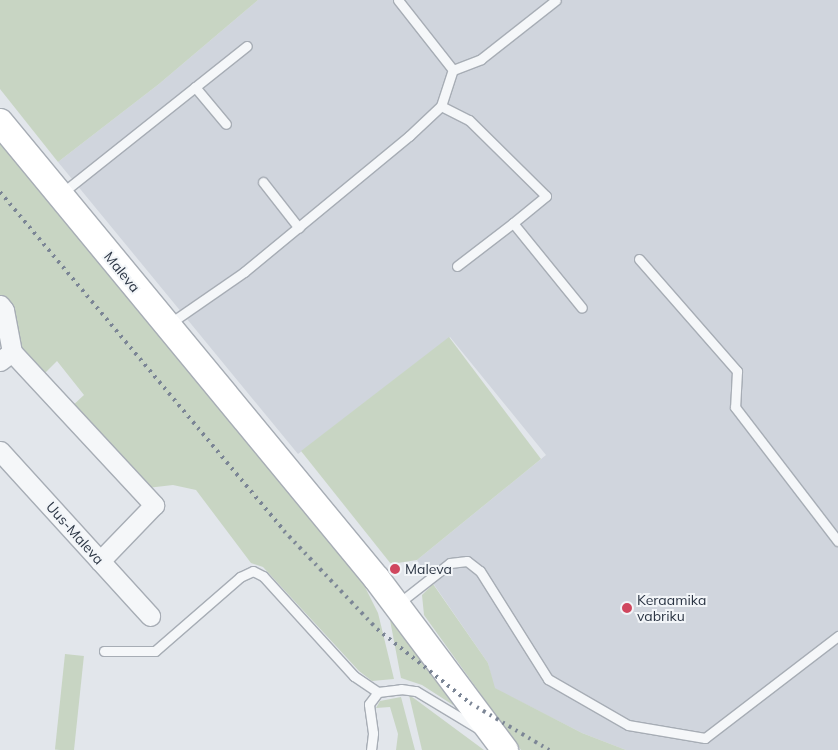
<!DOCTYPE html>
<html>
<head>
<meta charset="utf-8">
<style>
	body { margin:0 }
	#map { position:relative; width:838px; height:750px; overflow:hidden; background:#e2e6eb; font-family:Mulish,sans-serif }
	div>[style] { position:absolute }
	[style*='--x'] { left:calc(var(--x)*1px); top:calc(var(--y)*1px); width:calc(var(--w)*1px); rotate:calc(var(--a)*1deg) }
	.built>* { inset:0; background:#d0d5dd }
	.green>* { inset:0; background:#c8d5c3; transform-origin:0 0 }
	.roads { filter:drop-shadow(1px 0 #a7adb5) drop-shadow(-1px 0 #a7adb5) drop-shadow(0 1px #a7adb5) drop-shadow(0 -1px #a7adb5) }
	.lane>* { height:9px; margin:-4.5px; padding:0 4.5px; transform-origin:4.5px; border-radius:4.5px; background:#f5f7f9 }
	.street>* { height:19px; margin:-9.5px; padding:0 9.5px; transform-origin:9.5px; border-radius:9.5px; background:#f5f7f9 }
	.secondary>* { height:26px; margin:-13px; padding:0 13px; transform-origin:13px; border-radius:13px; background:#fff }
	.rail>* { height:4px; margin-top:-2px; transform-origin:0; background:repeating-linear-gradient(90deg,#7b8595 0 2.5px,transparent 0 7.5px) }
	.dots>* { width:14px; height:14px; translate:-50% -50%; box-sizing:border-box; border:2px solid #f2f5f8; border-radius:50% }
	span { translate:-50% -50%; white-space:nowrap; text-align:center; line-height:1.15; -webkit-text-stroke:4px #f2f5f8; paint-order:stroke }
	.street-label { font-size:14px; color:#2a3443 }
	.poi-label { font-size:14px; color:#2a3443 }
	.left { translate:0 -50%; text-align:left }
</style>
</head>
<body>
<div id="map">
	<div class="built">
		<i style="clip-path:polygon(258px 0,838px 0,838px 750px,626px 750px,582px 733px,494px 688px,488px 663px,417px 560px,546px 455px,450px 337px,298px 454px,58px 162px,159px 84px)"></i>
	</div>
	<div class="green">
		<i style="clip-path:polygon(0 0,258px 0,159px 84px,58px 162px,0 89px)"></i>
		<i style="clip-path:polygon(0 134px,358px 573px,378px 613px,394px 679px,372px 681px,359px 671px,263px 567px,251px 563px,196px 490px,173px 485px,147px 488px,69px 409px,84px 395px,57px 361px,41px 377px,16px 350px,0 309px)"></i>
		<i style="clip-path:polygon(449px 337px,541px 459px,417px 560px,391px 564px,301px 451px)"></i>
		<i style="clip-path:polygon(433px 584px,488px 663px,495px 688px,582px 733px,626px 750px,521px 750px,424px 615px,422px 595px)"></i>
		<i style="clip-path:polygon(390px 620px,455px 703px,453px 705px,422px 685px,401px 678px)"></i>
		<i style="left:65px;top:654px;width:19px;height:96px;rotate:6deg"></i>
		<i style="clip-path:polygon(409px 695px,415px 699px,484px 750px,422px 750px)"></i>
		<i style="clip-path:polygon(401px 697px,406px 716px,415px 750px,396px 750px,398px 734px,390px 707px,376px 708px,380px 701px)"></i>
	</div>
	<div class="roads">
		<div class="lane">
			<i style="--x:398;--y:0;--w:89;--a:51.8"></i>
			<i style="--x:195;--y:87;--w:48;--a:50"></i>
			<i style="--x:441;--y:106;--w:31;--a:27"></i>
			<i style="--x:469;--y:120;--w:108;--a:44.6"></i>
			<i style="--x:546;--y:196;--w:43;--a:140.7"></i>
			<i style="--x:513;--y:223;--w:109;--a:50.9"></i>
			<i style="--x:263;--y:182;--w:58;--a:52"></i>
			<i style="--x:62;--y:193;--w:236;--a:-38.5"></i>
			<i style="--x:639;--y:259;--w:149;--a:48.8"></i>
			<i style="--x:737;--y:371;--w:36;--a:93"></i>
			<i style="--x:735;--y:407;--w:169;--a:52.5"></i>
			<i style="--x:457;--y:266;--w:71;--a:-37.5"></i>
			<i style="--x:169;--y:324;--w:91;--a:-34.7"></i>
			<i style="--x:244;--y:272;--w:214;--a:-39.5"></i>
			<i style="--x:409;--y:136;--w:44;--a:-43.2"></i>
			<i style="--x:441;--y:106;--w:38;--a:-72"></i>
			<i style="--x:453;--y:70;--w:30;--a:-21"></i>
			<i style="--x:481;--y:59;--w:95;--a:-38.2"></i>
			<i style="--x:399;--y:603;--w:65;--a:-38.1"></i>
			<i style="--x:450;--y:563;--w:17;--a:-7"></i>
			<i style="--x:467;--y:561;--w:16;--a:38"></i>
			<i style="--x:480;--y:571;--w:128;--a:57.8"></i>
			<i style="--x:548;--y:679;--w:92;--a:29.9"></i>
			<i style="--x:628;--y:725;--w:78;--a:9.6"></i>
			<i style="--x:705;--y:738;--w:168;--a:-37.5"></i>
			<i style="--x:104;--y:651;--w:51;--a:0"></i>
			<i style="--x:155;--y:651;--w:113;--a:-41"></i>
			<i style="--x:240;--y:577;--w:14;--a:-25"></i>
			<i style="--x:253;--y:571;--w:11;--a:27"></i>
			<i style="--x:263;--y:576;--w:135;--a:47.7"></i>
			<i style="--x:354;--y:676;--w:29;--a:34"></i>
			<i style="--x:378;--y:692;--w:23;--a:-7"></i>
			<i style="--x:401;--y:689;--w:15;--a:8"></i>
			<i style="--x:416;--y:691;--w:74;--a:31.1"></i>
			<i style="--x:371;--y:750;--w:17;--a:-83"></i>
			<i style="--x:373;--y:733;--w:29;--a:-98"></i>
			<i style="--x:369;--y:704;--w:15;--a:-53"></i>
		</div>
		<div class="street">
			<i style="--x:0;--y:305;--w:6;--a:51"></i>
			<i style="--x:4;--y:310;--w:43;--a:79.2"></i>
			<i style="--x:0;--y:361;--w:15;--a:-37"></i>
			<i style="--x:12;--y:352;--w:209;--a:47.1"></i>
			<i style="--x:154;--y:505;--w:78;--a:134"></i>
			<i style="--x:0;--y:451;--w:223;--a:47.7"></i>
		</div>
		<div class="secondary">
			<i style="--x:0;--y:122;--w:592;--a:50.48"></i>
			<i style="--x:377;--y:579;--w:214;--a:53.2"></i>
		</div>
	</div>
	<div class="rail">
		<i style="--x:0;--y:192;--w:442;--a:50"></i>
		<i style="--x:284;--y:531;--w:135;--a:46.5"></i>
		<i style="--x:377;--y:629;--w:119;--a:38.5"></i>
		<i style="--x:470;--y:703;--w:92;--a:30.7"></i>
	</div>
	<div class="dots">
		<i style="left:395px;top:569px;background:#d0475e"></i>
		<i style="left:627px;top:608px;background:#d0475e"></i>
	</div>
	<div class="street-label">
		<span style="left:122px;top:272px;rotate:51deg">Maleva</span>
		<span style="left:75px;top:533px;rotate:48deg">Uus-Maleva</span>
	</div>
	<div class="poi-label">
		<span class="left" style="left:405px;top:569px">Maleva</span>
		<span class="left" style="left:637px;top:608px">Keraamika<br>vabriku</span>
	</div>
</div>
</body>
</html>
